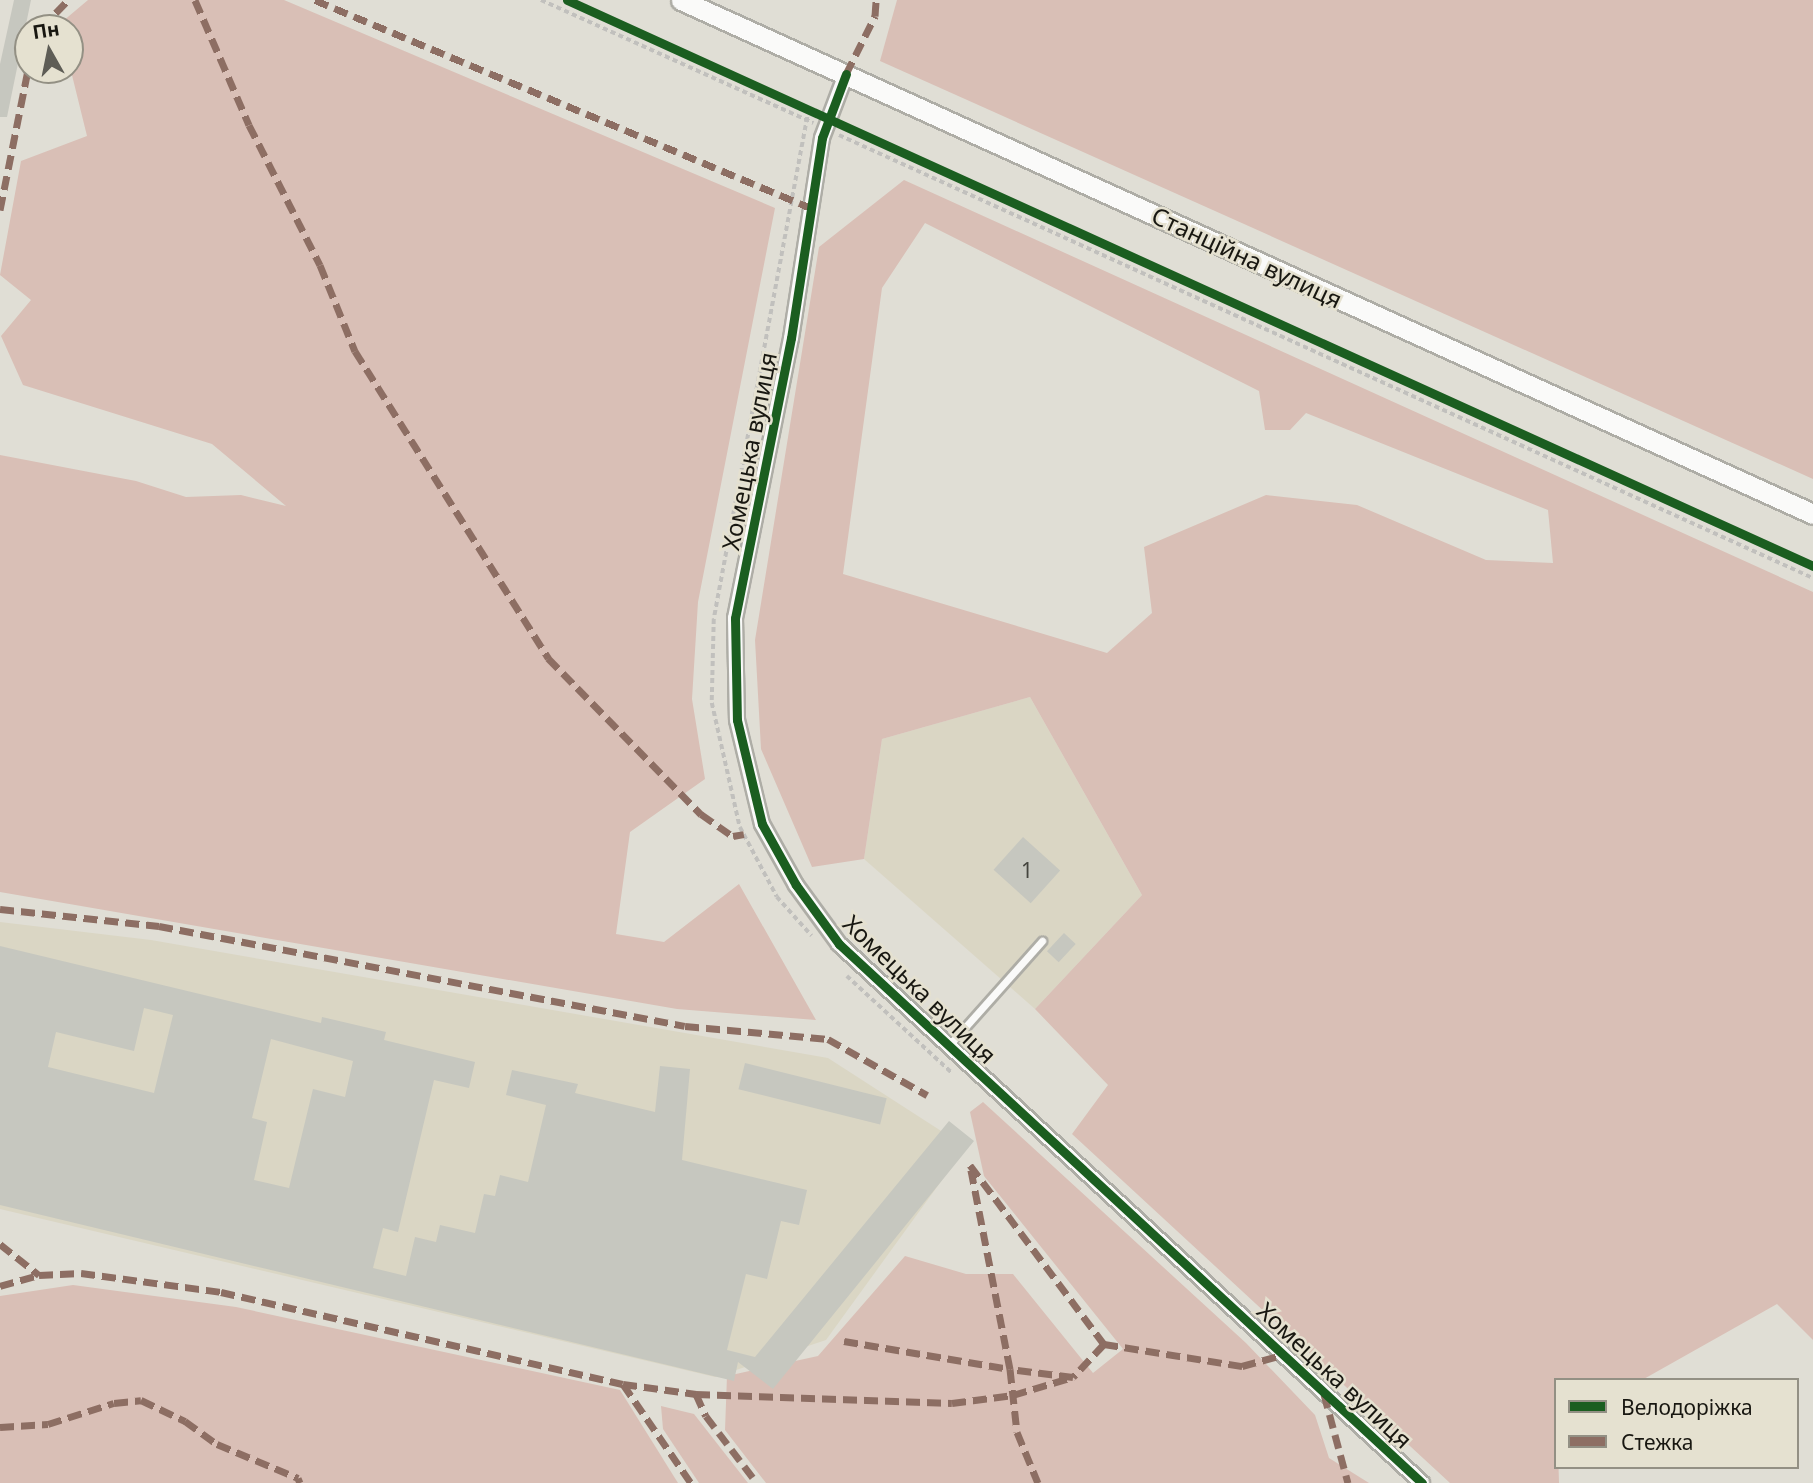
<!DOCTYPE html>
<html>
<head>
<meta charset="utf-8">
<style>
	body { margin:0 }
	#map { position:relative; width:1813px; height:1483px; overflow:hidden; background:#e0ded5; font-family:"Noto Sans",sans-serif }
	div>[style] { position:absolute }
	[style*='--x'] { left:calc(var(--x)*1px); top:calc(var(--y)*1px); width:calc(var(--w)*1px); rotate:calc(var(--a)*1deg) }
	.built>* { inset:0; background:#dad6c4 }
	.green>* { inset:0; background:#d9bfb6 }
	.building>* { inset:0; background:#c6c7bf; transform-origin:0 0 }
	.path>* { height:3.5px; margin-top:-1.75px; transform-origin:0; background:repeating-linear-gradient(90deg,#c1c0bd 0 5px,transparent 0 8.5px) }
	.roads { filter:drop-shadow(2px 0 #aeada6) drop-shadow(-2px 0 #aeada6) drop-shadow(0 2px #aeada6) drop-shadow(0 -2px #aeada6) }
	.lane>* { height:7px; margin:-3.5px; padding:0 3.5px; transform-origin:3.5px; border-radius:3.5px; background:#fafaf9 }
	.street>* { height:14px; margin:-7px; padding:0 7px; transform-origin:7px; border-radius:7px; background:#fafaf9 }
	.secondary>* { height:19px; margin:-9.5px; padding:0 9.5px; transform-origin:9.5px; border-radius:9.5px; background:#fafaf9 }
	.quiet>* { height:7px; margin-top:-3.5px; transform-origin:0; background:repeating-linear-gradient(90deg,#8d6e63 0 14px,transparent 0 21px) }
	.cycleway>* { height:9px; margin:-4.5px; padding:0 4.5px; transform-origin:4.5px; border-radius:4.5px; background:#1b5e20 }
	span { translate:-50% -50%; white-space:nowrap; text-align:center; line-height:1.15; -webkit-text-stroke:5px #e5e1d0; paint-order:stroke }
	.number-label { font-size:21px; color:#45453e }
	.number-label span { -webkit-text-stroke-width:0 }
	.street-label { font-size:24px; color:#181711 }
	.legend { position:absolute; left:1554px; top:1378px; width:245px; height:91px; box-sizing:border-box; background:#e5e1d0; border:2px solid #939084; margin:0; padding:9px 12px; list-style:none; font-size:21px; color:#181711 }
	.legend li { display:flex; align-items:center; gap:14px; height:35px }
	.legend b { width:35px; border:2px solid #939084 }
	.north { position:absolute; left:14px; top:14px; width:70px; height:70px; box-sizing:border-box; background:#e5e1d0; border:2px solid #939084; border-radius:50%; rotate:351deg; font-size:19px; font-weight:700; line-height:28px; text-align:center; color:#181711 }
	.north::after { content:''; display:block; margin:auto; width:24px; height:32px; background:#5e5d56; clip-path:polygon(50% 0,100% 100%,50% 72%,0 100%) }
</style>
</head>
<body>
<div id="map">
	<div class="built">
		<i style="clip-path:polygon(1030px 697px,1142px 895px,1035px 1009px,864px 859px,882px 739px)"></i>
		<i style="clip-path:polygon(0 922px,151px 940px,828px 1058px,966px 1147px,826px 1340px,715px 1377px,0 1209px)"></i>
	</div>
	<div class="green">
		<i style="clip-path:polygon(88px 0,284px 0,775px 208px,698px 602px,692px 699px,705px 779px,630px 832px,616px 934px,664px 942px,739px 884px,816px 1020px,677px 1009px,0 892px,0 455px,136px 481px,186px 497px,241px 495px,286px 506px,212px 444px,23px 385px,1px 336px,31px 300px,0 275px,21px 161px,87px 136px,70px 67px,70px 28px,56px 27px)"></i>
		<i style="clip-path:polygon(897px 0,1813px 0,1813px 479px,880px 61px)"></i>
		<i style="clip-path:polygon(evenodd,904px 180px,1813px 592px,1813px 1340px,1777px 1304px,1642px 1380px,1556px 1380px,1559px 1483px,1450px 1483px,1072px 1134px,1108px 1085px,1035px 1009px,1142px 895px,1030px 697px,882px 739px,864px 859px,812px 867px,761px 749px,755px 640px,819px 247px,904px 180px,925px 223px,1259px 391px,1265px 430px,1290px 430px,1306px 413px,1548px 510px,1553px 563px,1486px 560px,1357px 505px,1266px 495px,1144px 547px,1152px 613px,1107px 653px,843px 574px,882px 288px,925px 223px)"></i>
		<i style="clip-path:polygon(983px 1102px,1246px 1343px,1315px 1415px,1329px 1458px,1369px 1483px,766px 1483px,725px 1430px,727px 1376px,818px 1356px,905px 1256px,966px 1274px,1013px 1274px,1093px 1373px,1123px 1349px,984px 1176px,970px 1112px)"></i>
		<i style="clip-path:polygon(73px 1285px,236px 1307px,620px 1390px,678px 1483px,0 1483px,0 1296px)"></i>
		<i style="clip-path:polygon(661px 1406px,694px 1414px,748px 1483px,699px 1483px,663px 1429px)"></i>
	</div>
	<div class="building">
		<i style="clip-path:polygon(14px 0,31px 0,7px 117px,0 117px,0 64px)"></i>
		<i style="left:1023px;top:837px;width:50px;height:44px;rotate:42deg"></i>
		<i style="left:1064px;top:933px;width:16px;height:25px;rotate:43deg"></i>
		<i style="clip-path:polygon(evenodd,0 946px,321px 1023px,322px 1017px,386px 1032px,384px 1040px,475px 1062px,469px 1088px,434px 1080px,398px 1232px,383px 1228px,373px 1268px,406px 1276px,415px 1237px,436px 1242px,440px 1225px,475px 1233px,484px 1194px,495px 1196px,500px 1175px,528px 1182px,546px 1105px,506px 1095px,512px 1070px,578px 1084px,575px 1093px,655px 1112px,660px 1066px,690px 1069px,682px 1160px,807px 1190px,799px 1225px,781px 1221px,767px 1279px,746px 1274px,727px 1350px,755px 1357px,949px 1121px,974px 1141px,773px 1389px,738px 1362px,734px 1381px,0 1205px,0 946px,144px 1008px,173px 1015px,154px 1093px,48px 1067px,56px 1032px,134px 1051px,144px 1008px,0 946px,271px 1039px,353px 1061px,345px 1097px,313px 1089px,289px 1188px,254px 1180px,267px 1122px,252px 1118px,271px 1039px)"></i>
		<i style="left:745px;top:1063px;width:146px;height:27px;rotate:14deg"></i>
	</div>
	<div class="path">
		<i style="--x:541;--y:0;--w:299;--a:24.3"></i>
		<i style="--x:809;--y:109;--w:519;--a:100.55"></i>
		<i style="--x:714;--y:619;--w:84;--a:91.4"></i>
		<i style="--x:712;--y:703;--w:127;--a:77.3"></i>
		<i style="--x:740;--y:827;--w:79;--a:62.1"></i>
		<i style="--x:777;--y:897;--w:52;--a:48.1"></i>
		<i style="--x:839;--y:135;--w:1070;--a:24.46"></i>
		<i style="--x:847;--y:976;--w:142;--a:42.7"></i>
	</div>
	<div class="roads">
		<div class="lane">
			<i style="--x:951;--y:1043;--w:137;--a:-48.3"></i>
		</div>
		<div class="street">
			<i style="--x:846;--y:74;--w:68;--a:110.6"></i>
			<i style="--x:822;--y:138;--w:202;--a:98.8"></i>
			<i style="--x:791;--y:338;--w:286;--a:101.3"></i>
			<i style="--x:735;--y:618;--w:102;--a:88.9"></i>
			<i style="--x:737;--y:720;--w:107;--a:76.5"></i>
			<i style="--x:762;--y:824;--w:70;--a:60.9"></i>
			<i style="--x:796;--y:885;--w:73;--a:53.9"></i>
			<i style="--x:839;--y:944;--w:794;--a:42.75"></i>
		</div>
		<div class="secondary">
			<i style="--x:681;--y:0;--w:1243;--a:24.42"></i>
		</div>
	</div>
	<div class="quiet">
		<i style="--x:195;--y:0;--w:136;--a:66.6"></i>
		<i style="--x:249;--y:125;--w:157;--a:63.1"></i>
		<i style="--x:320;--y:265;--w:93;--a:67.9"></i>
		<i style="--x:355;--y:351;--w:363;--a:57.8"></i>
		<i style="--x:548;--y:658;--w:219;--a:45.6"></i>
		<i style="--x:701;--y:814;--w:39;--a:35"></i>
		<i style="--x:733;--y:836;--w:11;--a:-10"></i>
		<i style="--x:315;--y:0;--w:538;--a:22.75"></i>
		<i style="--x:41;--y:28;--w:39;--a:-46"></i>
		<i style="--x:846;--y:74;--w:65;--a:-63.4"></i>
		<i style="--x:875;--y:16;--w:16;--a:-86"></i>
		<i style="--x:0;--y:210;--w:143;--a:-78.7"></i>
		<i style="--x:0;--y:909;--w:160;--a:6.1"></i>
		<i style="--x:159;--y:926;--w:535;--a:10.76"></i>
		<i style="--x:685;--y:1026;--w:144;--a:5.2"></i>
		<i style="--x:828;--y:1039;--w:114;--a:29.5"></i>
		<i style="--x:0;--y:1244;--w:50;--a:38.5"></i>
		<i style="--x:0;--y:1286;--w:41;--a:-15.8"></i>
		<i style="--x:39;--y:1275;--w:42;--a:-2.7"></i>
		<i style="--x:81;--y:1273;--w:141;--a:7.7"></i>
		<i style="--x:221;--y:1292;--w:412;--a:12.9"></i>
		<i style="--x:623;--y:1384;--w:74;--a:7.8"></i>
		<i style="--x:696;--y:1394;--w:256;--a:2"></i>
		<i style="--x:952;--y:1403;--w:62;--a:-7.5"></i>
		<i style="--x:1013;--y:1395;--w:63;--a:-16.7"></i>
		<i style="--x:844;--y:1341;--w:168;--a:9.6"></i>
		<i style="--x:1010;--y:1369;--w:63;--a:83.7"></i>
		<i style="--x:1017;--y:1432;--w:55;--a:67.6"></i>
		<i style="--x:1104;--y:1344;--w:45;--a:133.2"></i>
		<i style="--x:1073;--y:1377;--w:64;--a:-172.8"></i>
		<i style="--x:1010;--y:1369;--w:208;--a:-101.1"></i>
		<i style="--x:970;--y:1165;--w:224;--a:53.2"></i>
		<i style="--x:1104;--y:1344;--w:140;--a:9.1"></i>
		<i style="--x:1242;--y:1366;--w:46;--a:-15.3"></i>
		<i style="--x:623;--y:1384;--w:120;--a:55.5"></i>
		<i style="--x:696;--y:1394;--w:24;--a:66"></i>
		<i style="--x:706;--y:1416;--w:84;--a:52.7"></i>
		<i style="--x:1324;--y:1394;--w:92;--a:74.9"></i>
		<i style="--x:0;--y:1427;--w:48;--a:-3.6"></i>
		<i style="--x:48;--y:1424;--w:69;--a:-17.7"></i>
		<i style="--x:114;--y:1403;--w:27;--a:-6"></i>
		<i style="--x:141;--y:1400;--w:49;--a:25.5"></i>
		<i style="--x:185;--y:1421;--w:39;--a:36"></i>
		<i style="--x:217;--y:1444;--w:88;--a:22.8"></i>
		<i style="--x:298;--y:1478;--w:5;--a:68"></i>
	</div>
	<div class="cycleway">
		<i style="--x:567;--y:0;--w:1369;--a:24.43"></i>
		<i style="--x:846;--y:74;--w:68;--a:110.6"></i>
		<i style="--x:822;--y:138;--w:202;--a:98.8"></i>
		<i style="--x:791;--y:338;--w:286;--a:101.3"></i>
		<i style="--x:735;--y:618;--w:102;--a:88.9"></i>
		<i style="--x:737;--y:720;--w:107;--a:76.5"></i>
		<i style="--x:762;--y:824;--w:70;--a:60.9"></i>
		<i style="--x:796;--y:885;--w:73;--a:53.9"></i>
		<i style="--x:839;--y:944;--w:794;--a:42.75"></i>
	</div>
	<div class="number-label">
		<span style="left:1027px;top:870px">1</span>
	</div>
	<div class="street-label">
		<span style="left:1247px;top:257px;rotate:25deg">Станційна вулиця</span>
		<span style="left:749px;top:451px;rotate:-79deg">Хомецька вулиця</span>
		<span style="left:920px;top:989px;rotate:44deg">Хомецька вулиця</span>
		<span style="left:1335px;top:1375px;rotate:43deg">Хомецька вулиця</span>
	</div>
	<ul class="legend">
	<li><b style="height:9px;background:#1b5e20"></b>Велодоріжка</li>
	<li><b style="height:9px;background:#8d6e63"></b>Стежка</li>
	</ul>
	<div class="north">Пн</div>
</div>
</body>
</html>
